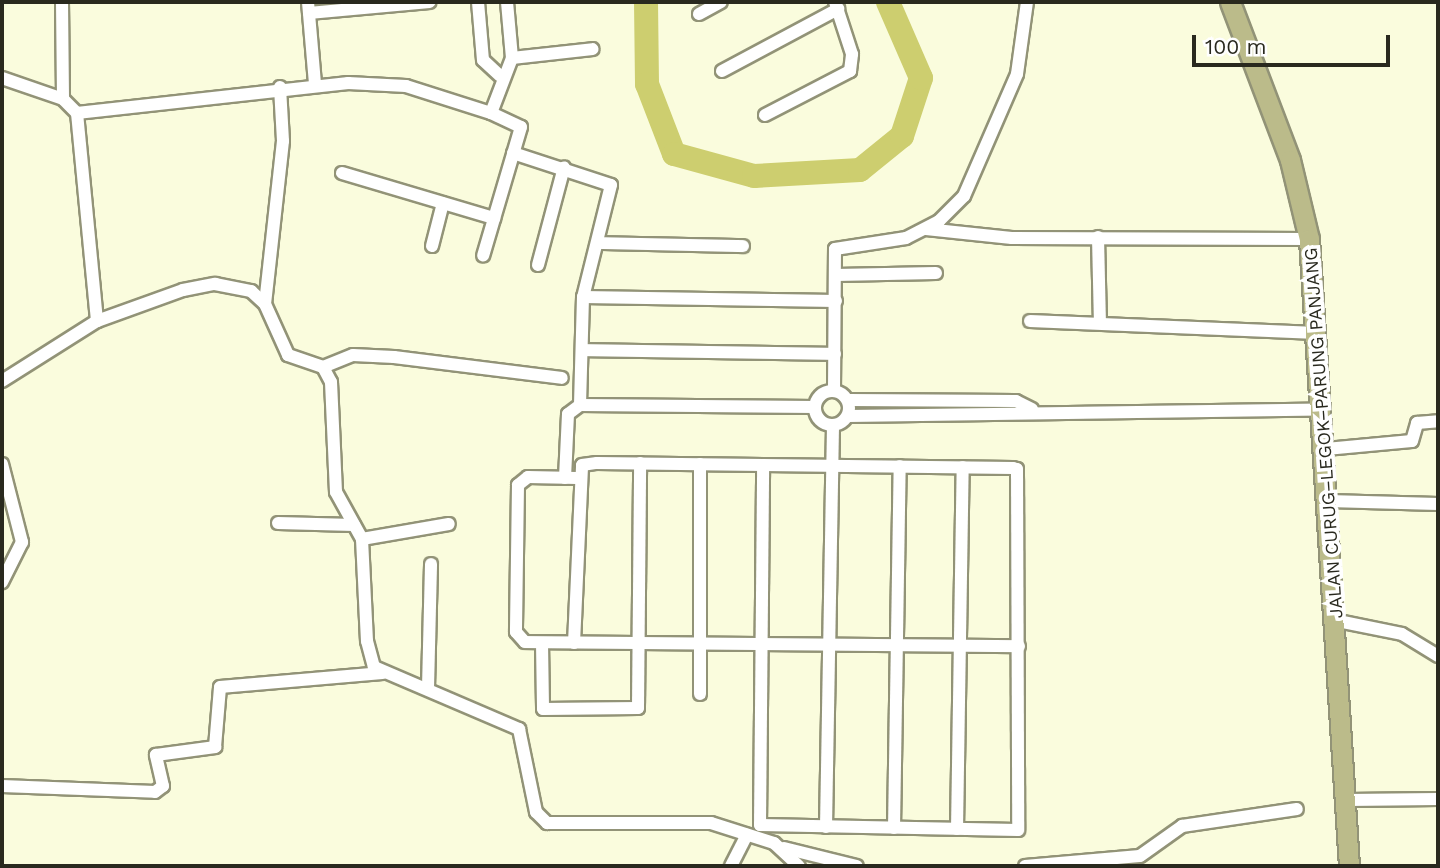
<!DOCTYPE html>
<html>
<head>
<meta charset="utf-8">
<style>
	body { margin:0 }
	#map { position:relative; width:1440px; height:868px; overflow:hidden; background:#fafcdd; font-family:"Work Sans",sans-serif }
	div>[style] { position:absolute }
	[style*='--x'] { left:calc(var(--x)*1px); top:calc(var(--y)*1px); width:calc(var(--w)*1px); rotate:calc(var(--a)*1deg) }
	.river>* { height:24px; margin:-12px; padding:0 12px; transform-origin:12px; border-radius:12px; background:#cdce6f }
	.roads { filter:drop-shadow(2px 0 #929377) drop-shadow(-2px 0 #929377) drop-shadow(0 2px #929377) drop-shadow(0 -2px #929377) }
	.minor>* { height:12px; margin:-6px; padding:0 6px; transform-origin:6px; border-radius:6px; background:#fff }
	.minor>.ring { margin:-6px; padding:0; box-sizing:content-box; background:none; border:12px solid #fff; border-radius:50% }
	.primary>* { height:19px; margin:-9.5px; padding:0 9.5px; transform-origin:9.5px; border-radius:9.5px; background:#bbbb8a }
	span { translate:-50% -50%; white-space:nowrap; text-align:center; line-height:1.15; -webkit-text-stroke:7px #fff; paint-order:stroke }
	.street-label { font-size:18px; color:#29291e }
	.frame { position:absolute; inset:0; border:4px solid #29291e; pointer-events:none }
	.scale { position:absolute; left:1192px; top:35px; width:198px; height:32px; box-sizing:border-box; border:4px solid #29291e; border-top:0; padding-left:9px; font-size:21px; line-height:24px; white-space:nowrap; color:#29291e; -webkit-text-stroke:5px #fff; paint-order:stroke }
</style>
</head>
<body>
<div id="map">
	<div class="river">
		<i style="--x:646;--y:2;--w:82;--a:89.3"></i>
		<i style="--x:647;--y:84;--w:75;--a:68.9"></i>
		<i style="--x:674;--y:154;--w:83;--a:15.4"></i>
		<i style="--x:754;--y:176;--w:106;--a:-3.2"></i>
		<i style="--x:860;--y:170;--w:54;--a:-39"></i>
		<i style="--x:902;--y:136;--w:61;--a:-71.9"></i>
		<i style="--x:921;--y:78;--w:83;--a:-113.5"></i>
	</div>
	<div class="roads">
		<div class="minor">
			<i style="--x:62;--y:2;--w:97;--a:89.4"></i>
			<i style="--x:308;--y:2;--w:82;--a:85.1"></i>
			<i style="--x:478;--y:2;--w:58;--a:85.1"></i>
			<i style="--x:483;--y:60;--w:23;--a:43"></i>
			<i style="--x:309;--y:13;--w:121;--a:-5.2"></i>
			<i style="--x:699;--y:14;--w:25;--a:-29"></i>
			<i style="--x:512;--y:58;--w:81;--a:-6.3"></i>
			<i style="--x:722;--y:71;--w:132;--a:-28.1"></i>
			<i style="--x:2;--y:78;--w:65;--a:19"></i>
			<i style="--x:63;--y:99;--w:20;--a:45"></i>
			<i style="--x:77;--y:113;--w:273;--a:-6.3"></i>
			<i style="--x:348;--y:83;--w:58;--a:3"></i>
			<i style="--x:406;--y:86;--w:89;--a:17.6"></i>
			<i style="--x:491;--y:113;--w:33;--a:25"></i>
			<i style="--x:521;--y:127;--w:134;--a:106.4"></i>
			<i style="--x:77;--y:113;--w:209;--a:84.5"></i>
			<i style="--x:491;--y:113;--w:59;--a:-69.1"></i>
			<i style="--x:512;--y:58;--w:56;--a:-95.1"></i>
			<i style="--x:765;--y:115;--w:96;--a:-27.4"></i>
			<i style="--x:850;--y:71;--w:17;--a:-83"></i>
			<i style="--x:852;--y:54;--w:55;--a:-108.1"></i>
			<i style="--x:513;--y:153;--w:103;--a:18.1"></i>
			<i style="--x:611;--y:185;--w:115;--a:104"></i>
			<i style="--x:583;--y:297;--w:108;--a:91.6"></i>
			<i style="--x:580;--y:405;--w:15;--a:143"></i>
			<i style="--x:568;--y:414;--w:64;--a:92.7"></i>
			<i style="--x:342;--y:173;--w:159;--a:16.5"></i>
			<i style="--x:926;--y:229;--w:86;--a:6"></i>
			<i style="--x:1012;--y:238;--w:297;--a:0.2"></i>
			<i style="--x:1098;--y:237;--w:86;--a:88.7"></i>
			<i style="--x:598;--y:243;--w:145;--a:1.2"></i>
			<i style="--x:432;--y:246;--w:44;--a:-75.7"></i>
			<i style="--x:538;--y:265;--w:101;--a:-75.1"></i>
			<i style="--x:836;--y:275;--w:100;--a:-1.1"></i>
			<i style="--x:583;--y:297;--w:253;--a:0.9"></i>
			<i style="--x:265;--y:304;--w:164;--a:-83.7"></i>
			<i style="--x:283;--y:141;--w:54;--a:-93.2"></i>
			<i style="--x:1030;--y:321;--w:287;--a:2.4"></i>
			<i style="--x:582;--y:350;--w:253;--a:0.9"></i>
			<i style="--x:323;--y:367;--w:32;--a:-22"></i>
			<i style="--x:353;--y:355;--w:41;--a:2.8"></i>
			<i style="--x:394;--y:357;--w:169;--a:7.1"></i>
			<i style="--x:2;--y:381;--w:112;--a:-32.3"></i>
			<i style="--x:97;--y:321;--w:91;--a:-19.8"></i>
			<i style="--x:183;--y:290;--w:33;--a:-11"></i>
			<i style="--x:215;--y:284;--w:37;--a:11"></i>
			<i style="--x:251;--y:291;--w:19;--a:43"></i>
			<i style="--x:265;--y:304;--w:56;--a:65.7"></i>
			<i style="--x:288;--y:355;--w:37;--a:19"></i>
			<i style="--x:323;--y:367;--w:17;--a:62"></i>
			<i style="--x:331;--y:382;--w:110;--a:87.4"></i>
			<i style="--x:336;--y:492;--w:54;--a:61"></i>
			<i style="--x:362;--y:539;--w:102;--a:87.2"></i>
			<i style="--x:367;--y:641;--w:27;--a:75"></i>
			<i style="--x:374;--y:667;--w:158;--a:23.2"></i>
			<i style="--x:519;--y:729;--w:85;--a:78.4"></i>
			<i style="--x:536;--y:812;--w:16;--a:45"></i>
			<i style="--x:547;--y:823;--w:164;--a:0"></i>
			<i style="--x:711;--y:823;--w:66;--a:17.6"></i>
			<i style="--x:774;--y:843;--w:34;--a:43"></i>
			<i class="ring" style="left:815px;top:391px;width:22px;height:22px"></i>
			<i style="--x:834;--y:391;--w:142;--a:-89.6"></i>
			<i style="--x:835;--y:249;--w:72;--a:-8.8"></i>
			<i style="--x:906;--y:238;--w:37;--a:-27"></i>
			<i style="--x:939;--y:221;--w:35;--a:-45"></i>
			<i style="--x:964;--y:196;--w:133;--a:-66.5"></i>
			<i style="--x:1017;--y:74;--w:73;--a:-82.1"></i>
			<i style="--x:848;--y:400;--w:168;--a:0.3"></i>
			<i style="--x:1016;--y:401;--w:18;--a:27"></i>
			<i style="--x:580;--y:405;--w:235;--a:0.5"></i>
			<i style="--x:848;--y:416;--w:473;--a:-0.8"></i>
			<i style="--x:1326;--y:449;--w:86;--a:-5.3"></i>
			<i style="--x:1412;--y:441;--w:19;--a:-74"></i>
			<i style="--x:1417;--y:423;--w:21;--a:-5"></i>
			<i style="--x:2;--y:464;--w:81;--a:75.6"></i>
			<i style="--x:22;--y:542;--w:45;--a:116.6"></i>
			<i style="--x:577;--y:478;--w:49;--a:-178.8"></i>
			<i style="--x:528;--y:477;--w:13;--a:141"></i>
			<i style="--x:518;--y:485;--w:147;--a:90.8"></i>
			<i style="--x:516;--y:632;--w:13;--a:48"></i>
			<i style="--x:525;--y:642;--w:494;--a:0.5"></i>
			<i style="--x:1328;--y:501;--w:110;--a:1.6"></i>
			<i style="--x:278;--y:523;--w:76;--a:1.5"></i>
			<i style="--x:362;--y:539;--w:88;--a:-9.8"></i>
			<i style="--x:1338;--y:621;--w:65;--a:11.5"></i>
			<i style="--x:1402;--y:634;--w:42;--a:31.4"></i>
			<i style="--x:542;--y:643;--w:66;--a:89.1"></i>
			<i style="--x:543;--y:709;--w:95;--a:-0.6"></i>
			<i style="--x:638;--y:708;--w:245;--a:-89.5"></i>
			<i style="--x:574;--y:643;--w:178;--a:-87.4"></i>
			<i style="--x:582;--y:465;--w:15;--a:-8"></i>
			<i style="--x:597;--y:463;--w:416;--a:0.7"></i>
			<i style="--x:1013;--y:468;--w:4;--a:14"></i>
			<i style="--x:1017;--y:469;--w:361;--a:89.8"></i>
			<i style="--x:1018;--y:830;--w:258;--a:-178.9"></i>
			<i style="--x:760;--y:825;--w:360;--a:-89.5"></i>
			<i style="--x:428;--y:688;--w:124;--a:-88.6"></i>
			<i style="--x:700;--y:694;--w:230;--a:-90"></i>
			<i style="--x:2;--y:786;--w:153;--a:2.2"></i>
			<i style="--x:155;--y:792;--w:10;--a:-37"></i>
			<i style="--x:163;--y:786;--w:32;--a:-103"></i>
			<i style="--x:156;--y:755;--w:60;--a:-7.7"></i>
			<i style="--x:215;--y:747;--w:60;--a:-85.2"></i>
			<i style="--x:220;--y:687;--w:163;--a:-4.9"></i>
			<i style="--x:1347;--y:800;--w:91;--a:-0.6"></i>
			<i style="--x:826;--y:827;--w:402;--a:-89"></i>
			<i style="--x:894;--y:828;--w:362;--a:-89.1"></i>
			<i style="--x:957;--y:829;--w:362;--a:-89.1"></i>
			<i style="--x:784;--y:848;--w:75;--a:13.9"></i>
			<i style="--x:731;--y:866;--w:35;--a:-63"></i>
			<i style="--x:1025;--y:866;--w:115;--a:-5"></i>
			<i style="--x:1140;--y:856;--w:52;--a:-35.5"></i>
			<i style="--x:1182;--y:826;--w:116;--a:-8.4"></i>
		</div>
		<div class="primary">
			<i style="--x:1230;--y:2;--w:169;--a:69.2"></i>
			<i style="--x:1290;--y:160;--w:81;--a:76.5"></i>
			<i style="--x:1309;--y:239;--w:628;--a:86.35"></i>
		</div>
	</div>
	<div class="street-label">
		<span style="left:1324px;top:433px;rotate:-94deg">JALAN CURUG–LEGOK–PARUNG PANJANG</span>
	</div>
	<div class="frame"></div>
	<div class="scale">100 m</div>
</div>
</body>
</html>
